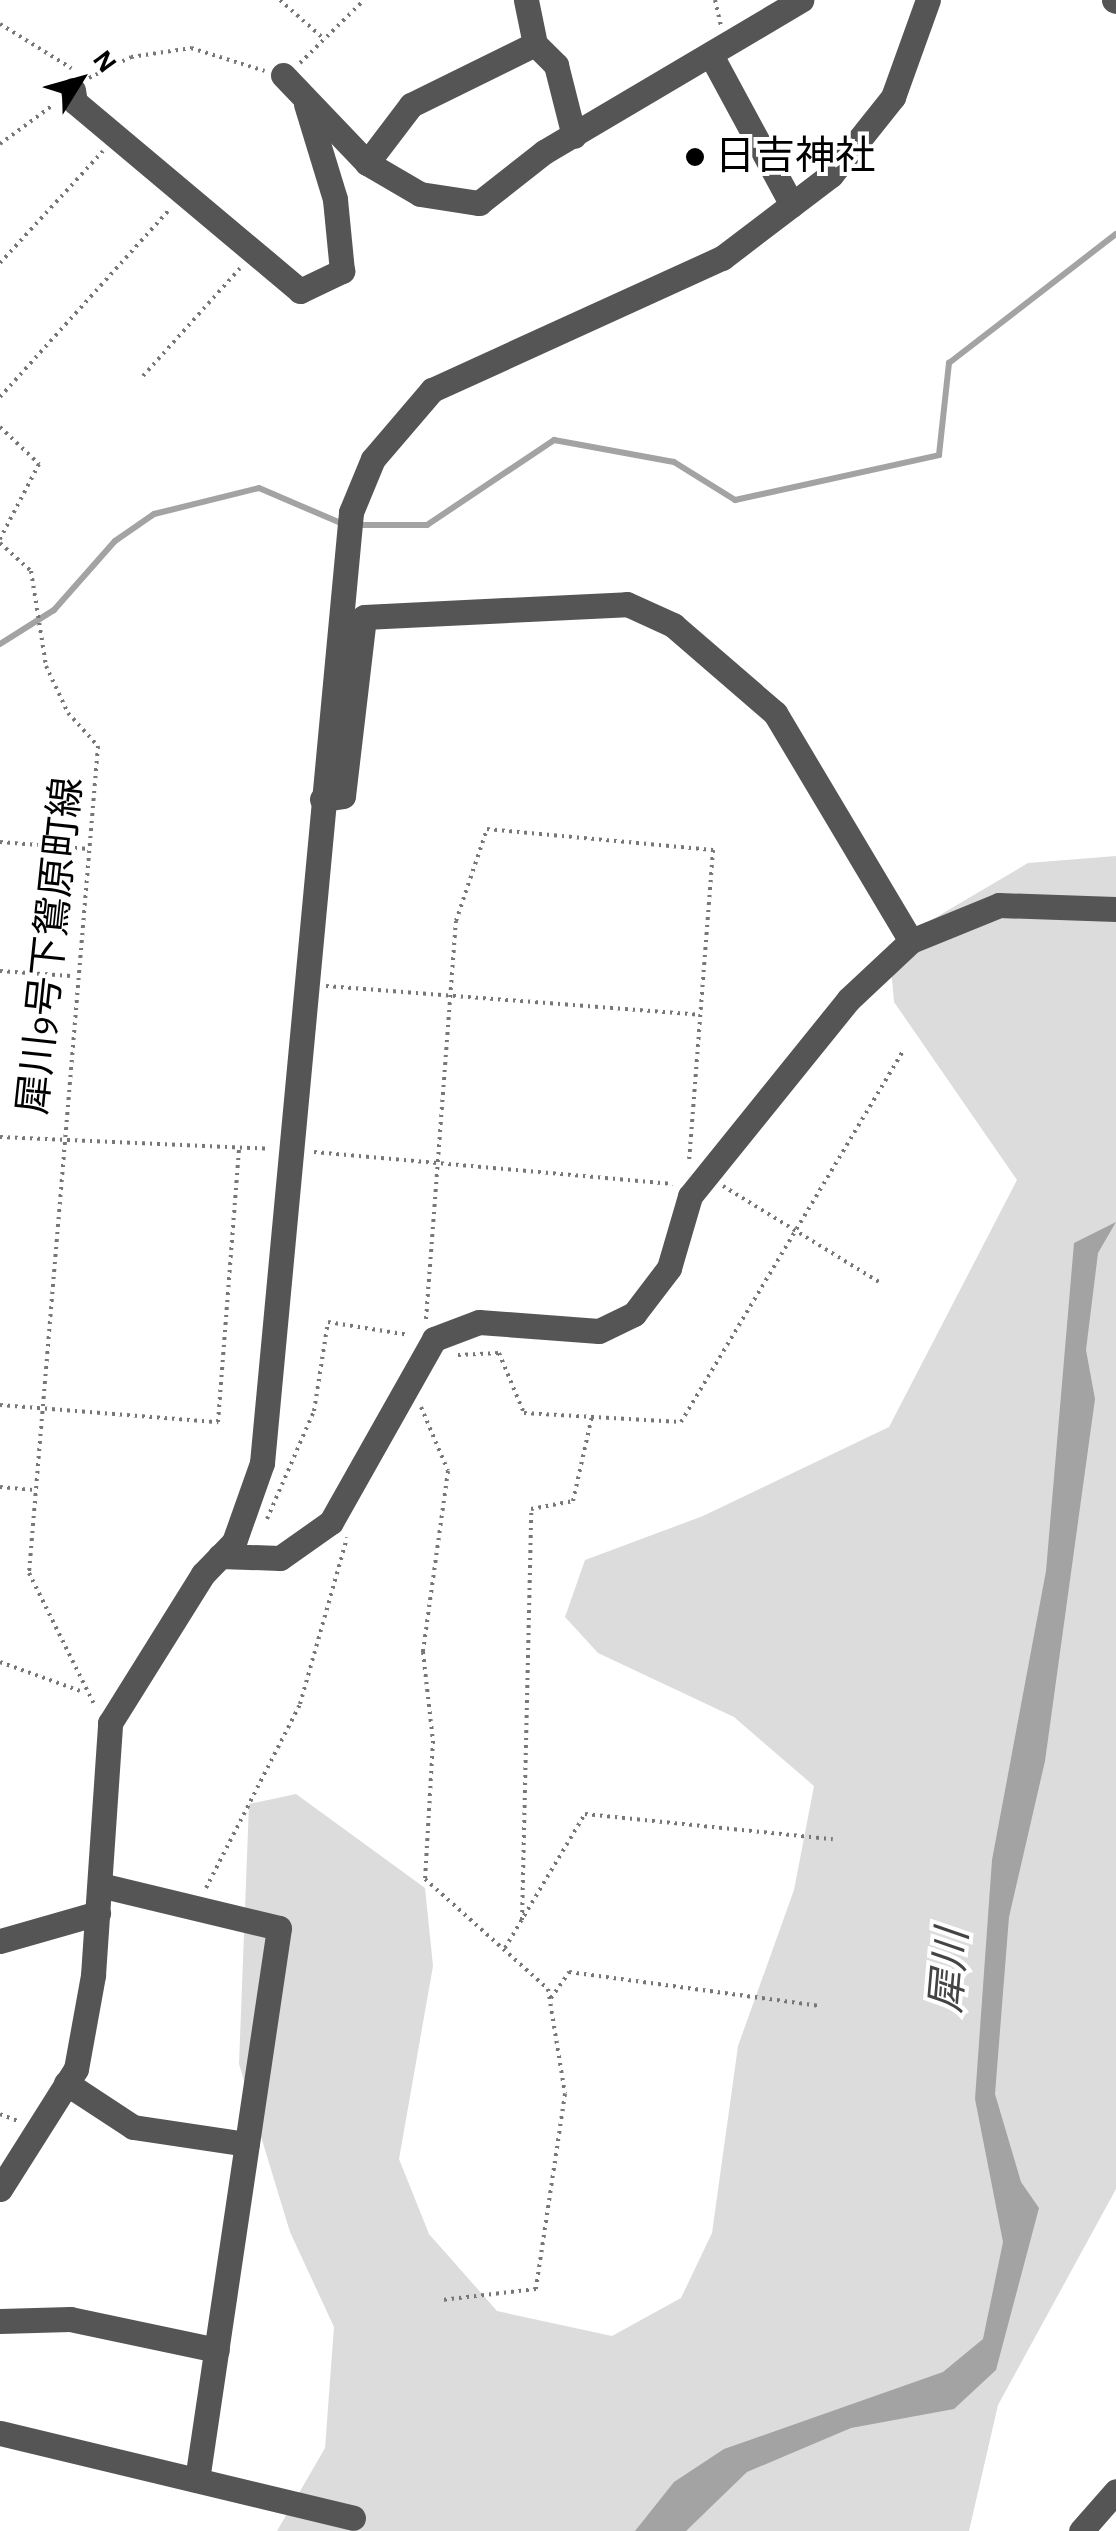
<!DOCTYPE html>
<html>
<head>
<meta charset="utf-8">
<style>
	body { margin:0 }
	#map { position:relative; width:1116px; height:2531px; overflow:hidden; background:#fff; font-family:"Alegreya Sans","Noto Sans JP",sans-serif }
	div>[style] { position:absolute }
	[style*='--x'] { left:calc(var(--x)*1px); top:calc(var(--y)*1px); width:calc(var(--w)*1px); rotate:calc(var(--a)*1deg) }
	.green>* { inset:0; background:#dcdcdc }
	.water>* { inset:0; background:#a3a3a3 }
	.stream>* { height:6px; margin:-3px; padding:0 3px; transform-origin:3px; border-radius:3px; background:#a3a3a3 }
	.path>* { height:4px; margin-top:-2px; transform-origin:0; background:repeating-linear-gradient(90deg,#777 0 2.5px,transparent 0 7.5px) }
	.minor>* { height:25px; margin:-12.5px; padding:0 12.5px; transform-origin:12.5px; border-radius:12.5px; background:#555 }
	.dots>* { width:28px; height:28px; translate:-50% -50%; box-sizing:border-box; border:5px solid #fff; border-radius:50% }
	span { translate:-50% -50%; white-space:nowrap; text-align:center; line-height:1.15; -webkit-text-stroke:8px #fff; paint-order:stroke }
	.poi-label { font-size:40px; color:#000 }
	.left { translate:0 -50%; text-align:left }
	.street-label { font-size:40px; color:#000 }
	.water-label { font-size:42px; color:#444; font-style:italic }
	.north { position:absolute; left:30px; top:30px; width:100px; height:100px; -webkit-text-stroke:8px #fff; paint-order:stroke; rotate:53deg; font-size:28px; font-weight:700; line-height:40px; text-align:center; color:#000 }
	.north::after { content:''; display:block; margin:auto; width:35px; height:45px; background:#000; clip-path:polygon(50% 0,100% 100%,50% 72%,0 100%) }
</style>
</head>
<body>
<div id="map">
	<div class="green">
		<i style="clip-path:polygon(1116px 856px,1116px 2189px,998px 2405px,969px 2531px,277px 2531px,325px 2448px,334px 2327px,290px 2232px,239px 2064px,249px 1804px,296px 1794px,425px 1888px,433px 1966px,399px 2159px,429px 2234px,497px 2311px,612px 2336px,681px 2298px,712px 2233px,738px 2046px,794px 1890px,814px 1786px,734px 1717px,598px 1653px,565px 1617px,585px 1560px,703px 1516px,889px 1427px,1017px 1180px,894px 1002px,889px 945px,1028px 863px)"></i>
	</div>
	<div class="water">
		<i style="clip-path:polygon(1116px 1222px,1098px 1253px,1086px 1350px,1095px 1399px,1045px 1761px,1009px 1917px,995px 2094px,1021px 2182px,1039px 2208px,996px 2370px,954px 2409px,851px 2428px,747px 2472px,686px 2531px,635px 2531px,674px 2482px,724px 2449px,943px 2372px,983px 2339px,1003px 2242px,975px 2099px,992px 1860px,1046px 1571px,1074px 1243px)"></i>
	</div>
	<div class="stream">
		<i style="--x:355;--y:525;--w:72;--a:0"></i>
		<i style="--x:427;--y:525;--w:153;--a:-33.8"></i>
		<i style="--x:554;--y:440;--w:122;--a:10.4"></i>
		<i style="--x:674;--y:462;--w:72;--a:31.9"></i>
		<i style="--x:735;--y:500;--w:209;--a:-12.4"></i>
		<i style="--x:939;--y:455;--w:93;--a:-83.8"></i>
		<i style="--x:949;--y:363;--w:211;--a:-37.7"></i>
		<i style="--x:0;--y:644;--w:64;--a:-32.2"></i>
		<i style="--x:54;--y:610;--w:92;--a:-48.5"></i>
		<i style="--x:115;--y:541;--w:47;--a:-34.7"></i>
		<i style="--x:154;--y:514;--w:108;--a:-13.9"></i>
		<i style="--x:259;--y:488;--w:91;--a:23.2"></i>
	</div>
	<div class="path">
		<i style="--x:280;--y:0;--w:60;--a:41.6"></i>
		<i style="--x:715;--y:0;--w:26;--a:77"></i>
		<i style="--x:0;--y:24;--w:84;--a:31.8"></i>
		<i style="--x:300;--y:63;--w:90;--a:-44.5"></i>
		<i style="--x:89;--y:78;--w:47;--a:-26.6"></i>
		<i style="--x:131;--y:57;--w:61;--a:-8.5"></i>
		<i style="--x:191;--y:48;--w:77;--a:17.3"></i>
		<i style="--x:0;--y:144;--w:66;--a:-36.3"></i>
		<i style="--x:0;--y:263;--w:152;--a:-47.4"></i>
		<i style="--x:143;--y:376;--w:147;--a:-48"></i>
		<i style="--x:0;--y:397;--w:255;--a:-47.9"></i>
		<i style="--x:0;--y:427;--w:54;--a:43.5"></i>
		<i style="--x:39;--y:464;--w:85;--a:117.5"></i>
		<i style="--x:0;--y:543;--w:42;--a:42.1"></i>
		<i style="--x:31;--y:571;--w:96;--a:81"></i>
		<i style="--x:46;--y:666;--w:52;--a:64.9"></i>
		<i style="--x:68;--y:713;--w:45;--a:47.7"></i>
		<i style="--x:98;--y:746;--w:830;--a:94.77"></i>
		<i style="--x:29;--y:1573;--w:148;--a:63.6"></i>
		<i style="--x:0;--y:842;--w:89;--a:4.5"></i>
		<i style="--x:0;--y:971;--w:71;--a:4"></i>
		<i style="--x:326;--y:986;--w:375;--a:4.4"></i>
		<i style="--x:0;--y:1137;--w:270;--a:2.5"></i>
		<i style="--x:314;--y:1152;--w:360;--a:5.1"></i>
		<i style="--x:723;--y:1186;--w:187;--a:31.6"></i>
		<i style="--x:426;--y:1319;--w:399;--a:-85.7"></i>
		<i style="--x:456;--y:921;--w:97;--a:-71.4"></i>
		<i style="--x:487;--y:829;--w:227;--a:5.3"></i>
		<i style="--x:713;--y:850;--w:313;--a:94.4"></i>
		<i style="--x:458;--y:1355;--w:41;--a:-2.8"></i>
		<i style="--x:499;--y:1353;--w:65;--a:67.4"></i>
		<i style="--x:524;--y:1413;--w:157;--a:3.3"></i>
		<i style="--x:681;--y:1422;--w:434;--a:-59.1"></i>
		<i style="--x:0;--y:1405;--w:219;--a:4.5"></i>
		<i style="--x:218;--y:1422;--w:275;--a:-85.6"></i>
		<i style="--x:421;--y:1407;--w:69;--a:67.1"></i>
		<i style="--x:448;--y:1471;--w:183;--a:97.9"></i>
		<i style="--x:423;--y:1652;--w:90;--a:83.6"></i>
		<i style="--x:433;--y:1741;--w:138;--a:93.3"></i>
		<i style="--x:425;--y:1879;--w:165;--a:41.8"></i>
		<i style="--x:548;--y:1989;--w:106;--a:80.8"></i>
		<i style="--x:565;--y:2094;--w:197;--a:98.5"></i>
		<i style="--x:536;--y:2289;--w:95;--a:173.3"></i>
		<i style="--x:0;--y:1487;--w:33;--a:5"></i>
		<i style="--x:267;--y:1519;--w:118;--a:-66.5"></i>
		<i style="--x:314;--y:1411;--w:90;--a:-81.1"></i>
		<i style="--x:328;--y:1322;--w:82;--a:9.1"></i>
		<i style="--x:0;--y:1662;--w:85;--a:19.9"></i>
		<i style="--x:206;--y:1888;--w:207;--a:-62.9"></i>
		<i style="--x:300;--y:1704;--w:173;--a:-74.2"></i>
		<i style="--x:522;--y:1920;--w:411;--a:-88.7"></i>
		<i style="--x:531;--y:1509;--w:43;--a:-10.8"></i>
		<i style="--x:573;--y:1501;--w:87;--a:-77.4"></i>
		<i style="--x:505;--y:1948;--w:156;--a:-59.2"></i>
		<i style="--x:585;--y:1814;--w:249;--a:5.8"></i>
		<i style="--x:551;--y:1998;--w:32;--a:-55"></i>
		<i style="--x:569;--y:1972;--w:253;--a:7.7"></i>
		<i style="--x:0;--y:2114;--w:19;--a:21"></i>
	</div>
	<div class="minor">
		<i style="--x:1114;--y:0;--w:2;--a:27"></i>
		<i style="--x:535;--y:44;--w:30;--a:45"></i>
		<i style="--x:556;--y:65;--w:73;--a:75.8"></i>
		<i style="--x:712;--y:57;--w:168;--a:61.6"></i>
		<i style="--x:283;--y:75;--w:122;--a:46.3"></i>
		<i style="--x:367;--y:163;--w:61;--a:30.3"></i>
		<i style="--x:420;--y:194;--w:60;--a:8.7"></i>
		<i style="--x:479;--y:203;--w:83;--a:-38.1"></i>
		<i style="--x:544;--y:152;--w:299;--a:-30.6"></i>
		<i style="--x:73;--y:90;--w:12;--a:81"></i>
		<i style="--x:75;--y:102;--w:294;--a:40"></i>
		<i style="--x:300;--y:291;--w:47;--a:-25.5"></i>
		<i style="--x:342;--y:271;--w:72;--a:-95.6"></i>
		<i style="--x:335;--y:199;--w:99;--a:-107"></i>
		<i style="--x:367;--y:163;--w:73;--a:-52.8"></i>
		<i style="--x:411;--y:105;--w:138;--a:-26.2"></i>
		<i style="--x:535;--y:44;--w:45;--a:-101.6"></i>
		<i style="--x:322;--y:799;--w:21;--a:-8"></i>
		<i style="--x:343;--y:796;--w:180;--a:-83.3"></i>
		<i style="--x:364;--y:617;--w:263;--a:-2.8"></i>
		<i style="--x:627;--y:604;--w:51;--a:24.5"></i>
		<i style="--x:673;--y:625;--w:135;--a:40.8"></i>
		<i style="--x:775;--y:713;--w:265;--a:59.2"></i>
		<i style="--x:220;--y:1556;--w:60;--a:1.9"></i>
		<i style="--x:280;--y:1558;--w:62;--a:-35.2"></i>
		<i style="--x:331;--y:1522;--w:210;--a:-60.6"></i>
		<i style="--x:434;--y:1339;--w:48;--a:-20.7"></i>
		<i style="--x:479;--y:1322;--w:120;--a:4.3"></i>
		<i style="--x:599;--y:1331;--w:39;--a:-26"></i>
		<i style="--x:634;--y:1314;--w:58;--a:-52.7"></i>
		<i style="--x:669;--y:1268;--w:75;--a:-73.7"></i>
		<i style="--x:690;--y:1196;--w:253;--a:-51.1"></i>
		<i style="--x:849;--y:999;--w:85;--a:-43.1"></i>
		<i style="--x:911;--y:941;--w:95;--a:-22.2"></i>
		<i style="--x:999;--y:905;--w:117;--a:2"></i>
		<i style="--x:100;--y:1885;--w:184;--a:13.5"></i>
		<i style="--x:279;--y:1928;--w:558;--a:98.45"></i>
		<i style="--x:0;--y:1941;--w:102;--a:-15.9"></i>
		<i style="--x:66;--y:2083;--w:80;--a:33.3"></i>
		<i style="--x:133;--y:2127;--w:115;--a:8.5"></i>
		<i style="--x:0;--y:2189;--w:142;--a:-57.7"></i>
		<i style="--x:76;--y:2069;--w:96;--a:-79.7"></i>
		<i style="--x:93;--y:1975;--w:253;--a:-86.1"></i>
		<i style="--x:110;--y:1723;--w:176;--a:-58"></i>
		<i style="--x:203;--y:1574;--w:45;--a:-45.9"></i>
		<i style="--x:234;--y:1542;--w:84;--a:-70.5"></i>
		<i style="--x:262;--y:1463;--w:955;--a:-84.65"></i>
		<i style="--x:351;--y:512;--w:57;--a:-67.5"></i>
		<i style="--x:373;--y:459;--w:91;--a:-49.5"></i>
		<i style="--x:432;--y:390;--w:319;--a:-24.5"></i>
		<i style="--x:722;--y:258;--w:137;--a:-37.3"></i>
		<i style="--x:831;--y:175;--w:100;--a:-51.5"></i>
		<i style="--x:893;--y:97;--w:103;--a:-70.2"></i>
		<i style="--x:0;--y:2321;--w:70;--a:-1.6"></i>
		<i style="--x:70;--y:2319;--w:150;--a:11.9"></i>
		<i style="--x:0;--y:2433;--w:363;--a:13.5"></i>
		<i style="--x:1081;--y:2531;--w:53;--a:-48.8"></i>
	</div>
	<div class="dots">
		<i style="left:695px;top:157px;background:#000"></i>
	</div>
	<div class="poi-label">
		<span class="left" style="left:715px;top:157px">日吉神社</span>
	</div>
	<div class="street-label">
		<span style="left:51px;top:946px;rotate:-84deg">犀川9号下鴛原町線</span>
	</div>
	<div class="water-label">
		<span style="left:950px;top:1971px;rotate:-85deg">犀川</span>
	</div>
	<div class="north">N</div>
</div>
</body>
</html>
